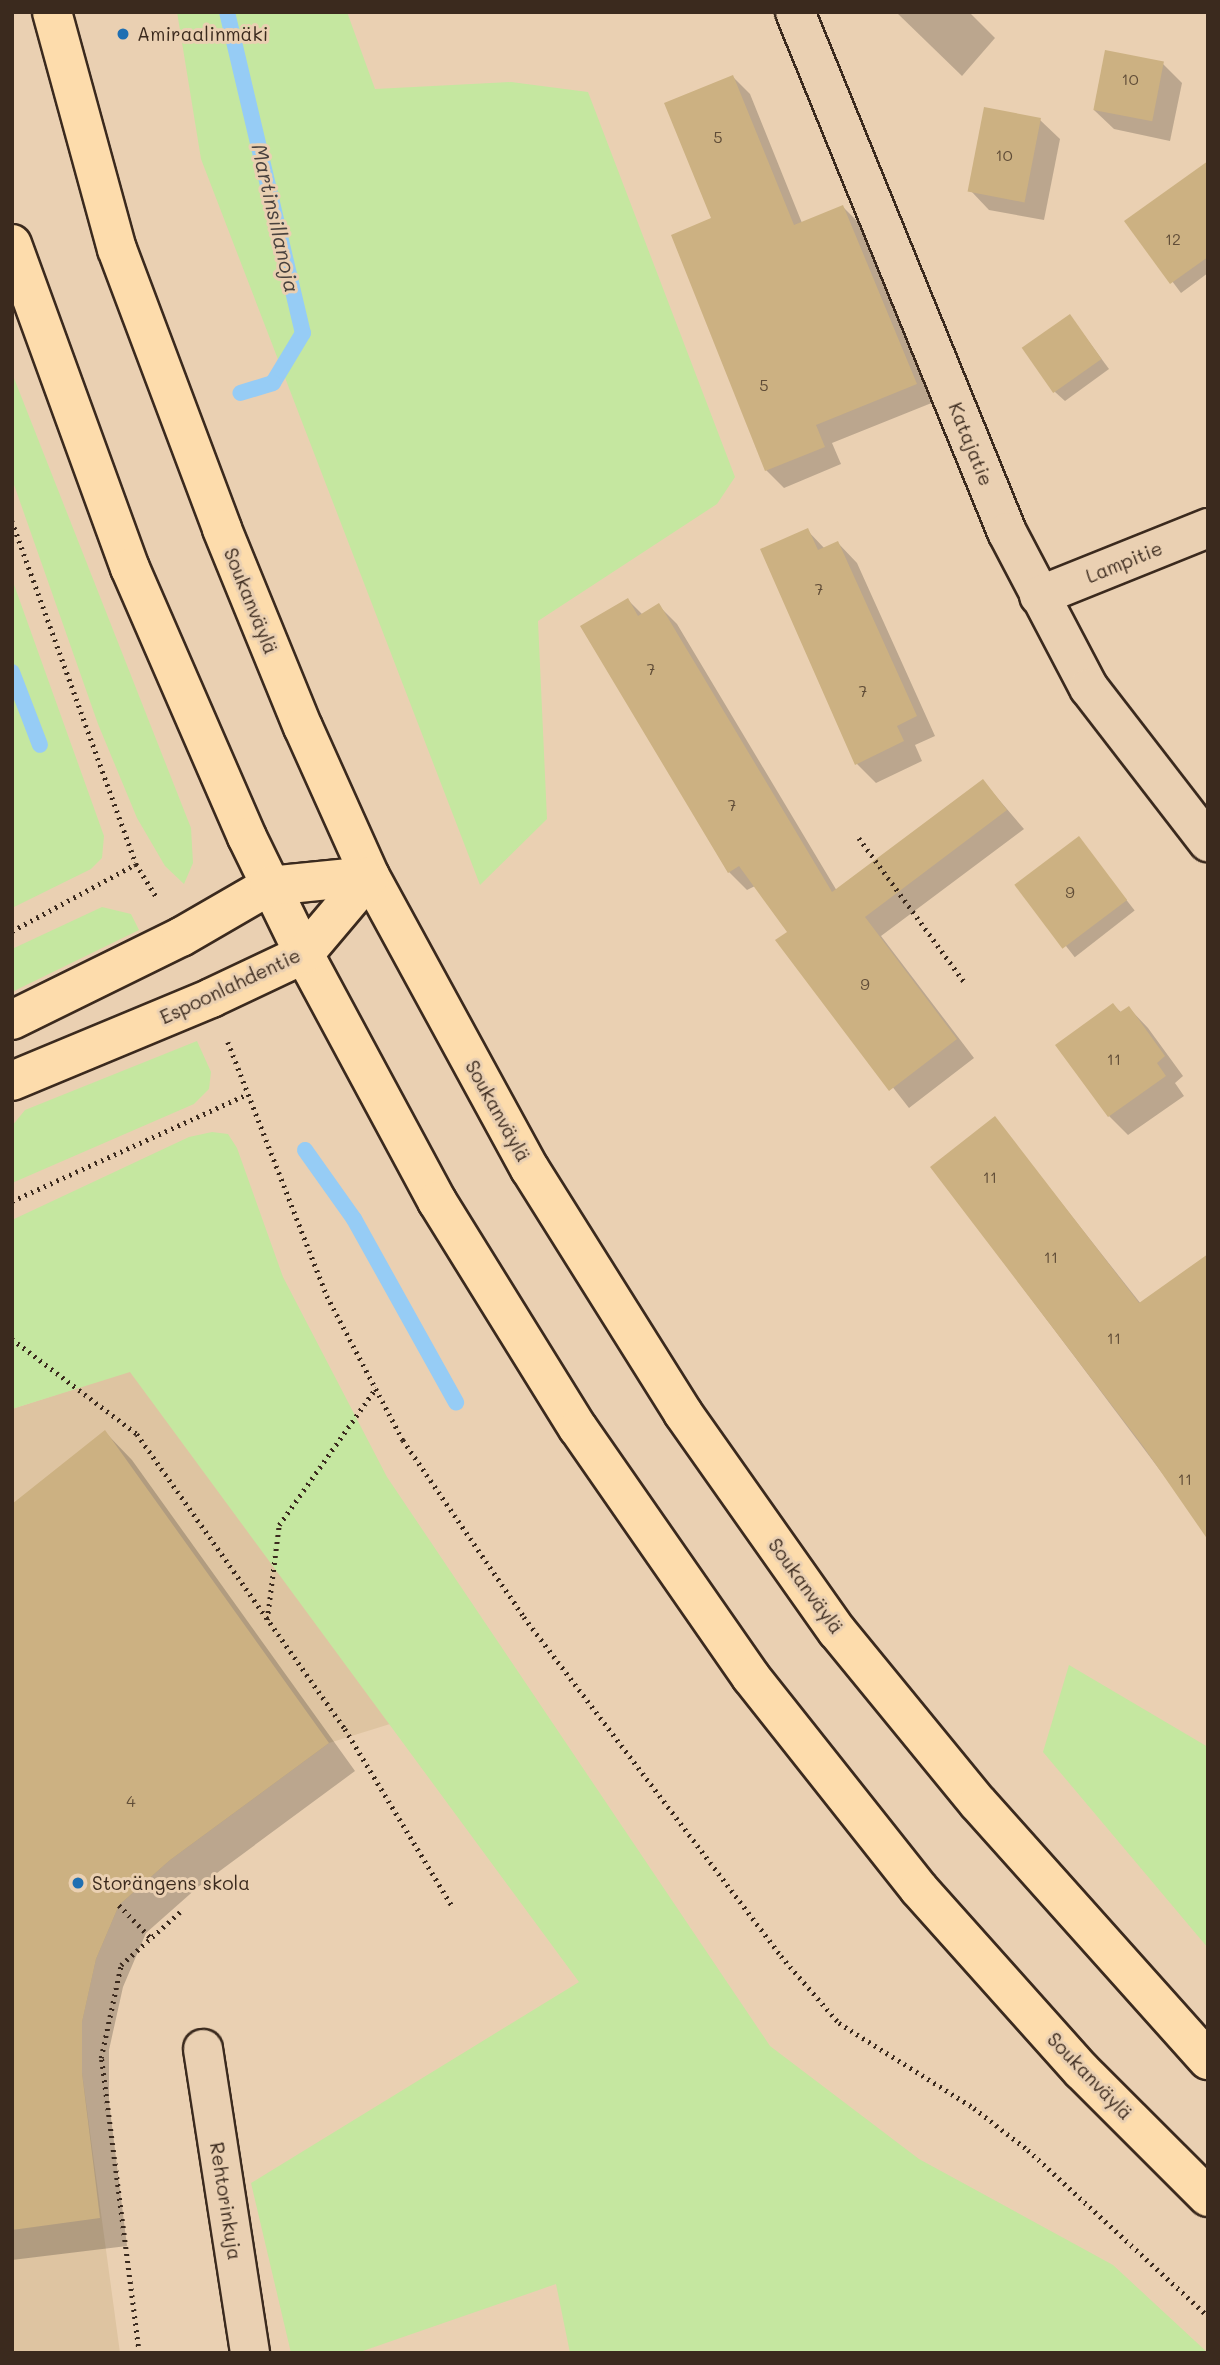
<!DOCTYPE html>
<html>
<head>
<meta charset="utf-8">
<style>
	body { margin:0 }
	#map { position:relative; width:1220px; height:2365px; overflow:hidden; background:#ead0b2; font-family:Mali,sans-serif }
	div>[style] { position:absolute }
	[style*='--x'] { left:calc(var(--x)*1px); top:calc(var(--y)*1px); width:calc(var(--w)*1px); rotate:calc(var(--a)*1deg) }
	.built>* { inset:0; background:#dec4a1 }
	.green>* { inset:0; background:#c5e7a0 }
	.shadow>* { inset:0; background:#0003; transform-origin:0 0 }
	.stream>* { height:16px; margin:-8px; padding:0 8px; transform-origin:8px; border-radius:8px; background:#96ccf5 }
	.building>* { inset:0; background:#ccb182; transform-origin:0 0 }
	.path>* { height:4.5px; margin-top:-2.25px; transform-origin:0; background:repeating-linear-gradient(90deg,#3b2a1e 0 2px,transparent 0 7px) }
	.roads { filter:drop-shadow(2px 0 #3b2a1e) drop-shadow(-2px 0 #3b2a1e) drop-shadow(0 2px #3b2a1e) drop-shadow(0 -2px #3b2a1e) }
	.minor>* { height:38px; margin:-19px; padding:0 19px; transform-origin:19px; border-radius:19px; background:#ead0b2 }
	.major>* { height:38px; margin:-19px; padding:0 19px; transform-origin:19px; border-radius:19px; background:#fddcac }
	.dots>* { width:19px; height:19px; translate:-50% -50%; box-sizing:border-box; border:4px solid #ead0b2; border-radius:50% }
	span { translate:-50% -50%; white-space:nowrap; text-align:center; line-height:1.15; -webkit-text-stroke:6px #ead0b2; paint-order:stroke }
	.number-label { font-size:16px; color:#5f4c37 }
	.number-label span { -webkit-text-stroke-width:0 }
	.poi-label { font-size:19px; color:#3b2a1e }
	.left { translate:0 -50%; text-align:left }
	.street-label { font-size:19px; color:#3b2a1e }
	.water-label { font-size:21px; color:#49423e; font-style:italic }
	.frame { position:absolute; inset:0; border:14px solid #3b2a1e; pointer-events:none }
</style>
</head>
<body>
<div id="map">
	<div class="built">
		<i style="clip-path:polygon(130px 1371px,390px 1724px,329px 1743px,170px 1860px,119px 1905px,96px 1959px,82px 2022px,82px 2073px,120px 2353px,12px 2353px,12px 1409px)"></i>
	</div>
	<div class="green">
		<i style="clip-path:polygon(177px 12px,347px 12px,375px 89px,511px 82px,588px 92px,735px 477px,717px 504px,538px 621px,547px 819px,480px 885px,201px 159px)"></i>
		<i style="clip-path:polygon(12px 373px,191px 828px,193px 863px,184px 884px,165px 866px,137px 818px,98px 724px,12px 479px)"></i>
		<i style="clip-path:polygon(12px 579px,104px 836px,102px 858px,91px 869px,12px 908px)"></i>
		<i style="clip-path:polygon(102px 907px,131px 914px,139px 930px,12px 992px,12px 949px)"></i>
		<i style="clip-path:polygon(197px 1041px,211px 1072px,209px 1089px,194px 1104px,12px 1183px,12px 1126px,25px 1110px)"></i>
		<i style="clip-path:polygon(212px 1132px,228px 1134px,237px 1148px,283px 1277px,387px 1477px,770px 2046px,919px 2159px,1113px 2265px,1208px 2353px,570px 2353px,556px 2284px,357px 2353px,291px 2353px,251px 2183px,579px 1982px,130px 1372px,12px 1409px,12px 1220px,189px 1137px)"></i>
		<i style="clip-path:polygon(1069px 1665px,1208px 1747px,1208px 1948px,1043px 1752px)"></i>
	</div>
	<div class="shadow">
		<i style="clip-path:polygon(896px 12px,969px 12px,995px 38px,962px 76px)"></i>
		<i style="clip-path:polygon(1163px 64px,1182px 83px,1170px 141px,1114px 129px,1094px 110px)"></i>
		<i style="clip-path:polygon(733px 77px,750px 94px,802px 223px,843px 207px,860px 224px,934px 402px,832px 443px,841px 464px,784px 488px,766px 470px,713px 219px)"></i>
		<i style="clip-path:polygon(1040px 120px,1060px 139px,1044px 220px,989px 210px,970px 190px)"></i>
		<i style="clip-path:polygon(1208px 163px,1208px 273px,1181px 293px,1127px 221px)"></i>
		<i style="clip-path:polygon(1070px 316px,1109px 369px,1065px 401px,1055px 392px)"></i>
		<i style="clip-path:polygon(807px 530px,825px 549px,838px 543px,857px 563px,935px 736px,915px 745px,922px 761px,876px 783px,857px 764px)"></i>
		<i style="clip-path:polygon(628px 600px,643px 615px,659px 606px,677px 624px,837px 891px,983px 781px,1024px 829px,881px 936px,974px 1058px,909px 1108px,778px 940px,789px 932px,755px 886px,747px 890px,729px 872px,583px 627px)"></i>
		<i style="left:1078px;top:838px;width:92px;height:76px;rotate:52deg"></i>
		<i style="clip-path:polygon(1113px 1005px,1122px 1013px,1129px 1008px,1148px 1028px,1183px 1076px,1175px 1083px,1184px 1096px,1128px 1135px,1109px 1116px)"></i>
		<i style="clip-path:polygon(995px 1119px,1141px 1304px,1208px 1534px,932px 1167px)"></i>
		<i style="clip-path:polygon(105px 1432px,132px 1460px,355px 1771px,198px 1887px,146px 1933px,123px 1987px,109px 2050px,109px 2102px,127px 2246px,12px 2260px,12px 1505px)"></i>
	</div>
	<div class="stream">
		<i style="--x:227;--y:12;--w:330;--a:76.7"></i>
		<i style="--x:303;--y:333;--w:58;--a:121"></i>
		<i style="--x:273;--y:383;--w:34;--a:163"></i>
		<i style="--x:12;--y:672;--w:78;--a:69"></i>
		<i style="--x:305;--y:1150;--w:85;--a:54.6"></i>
		<i style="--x:354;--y:1219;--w:210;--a:60.9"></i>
	</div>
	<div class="building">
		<i style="left:1105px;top:50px;width:60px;height:61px;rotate:11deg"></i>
		<i style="clip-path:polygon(733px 75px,794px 225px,843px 205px,917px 384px,816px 425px,825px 447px,765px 471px,671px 235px,711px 218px,664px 103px)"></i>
		<i style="left:984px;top:107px;width:58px;height:86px;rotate:11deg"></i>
		<i style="clip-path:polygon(1208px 161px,1208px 257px,1170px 284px,1124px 221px)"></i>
		<i style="left:1070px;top:314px;width:55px;height:59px;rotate:55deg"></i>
		<i style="clip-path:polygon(808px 528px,818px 550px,838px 541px,917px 716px,897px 726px,904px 741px,855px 765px,760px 549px)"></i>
		<i style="clip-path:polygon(628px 598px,638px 616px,659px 603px,832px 892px,983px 779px,1007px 810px,865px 917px,957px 1039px,889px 1091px,775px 940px,787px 932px,739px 866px,728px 873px,580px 626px)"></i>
		<i style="left:1079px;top:836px;width:80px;height:81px;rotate:53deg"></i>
		<i style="clip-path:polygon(1113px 1003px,1120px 1012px,1129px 1006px,1165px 1056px,1157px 1063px,1166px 1076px,1108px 1117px,1055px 1045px)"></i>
		<i style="clip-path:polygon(995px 1116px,1139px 1303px,1208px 1254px,1208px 1540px,1143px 1446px,930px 1167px)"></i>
		<i style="clip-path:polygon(105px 1430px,329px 1743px,170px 1860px,119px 1905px,96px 1959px,82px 2022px,82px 2073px,100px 2218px,12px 2230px,12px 1504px)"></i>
	</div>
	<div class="path">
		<i style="--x:12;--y:521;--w:365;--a:70.1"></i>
		<i style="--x:136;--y:864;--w:38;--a:58"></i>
		<i style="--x:859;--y:838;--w:181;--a:53.8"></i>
		<i style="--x:12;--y:931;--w:141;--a:-28.4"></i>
		<i style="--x:228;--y:1042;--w:273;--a:68.7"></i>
		<i style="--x:327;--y:1296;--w:163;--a:62.2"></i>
		<i style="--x:403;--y:1440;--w:214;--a:55.6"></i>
		<i style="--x:524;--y:1617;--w:425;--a:52.8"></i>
		<i style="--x:781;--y:1956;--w:89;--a:49.1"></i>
		<i style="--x:839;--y:2023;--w:160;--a:32.2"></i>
		<i style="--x:974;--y:2108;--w:68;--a:37.9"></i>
		<i style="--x:1028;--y:2150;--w:245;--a:42.7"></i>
		<i style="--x:12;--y:1201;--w:257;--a:-24.4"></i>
		<i style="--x:12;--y:1339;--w:157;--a:37.2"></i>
		<i style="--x:137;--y:1434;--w:361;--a:54.8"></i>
		<i style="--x:345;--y:1729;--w:207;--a:58.8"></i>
		<i style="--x:267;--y:1620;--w:96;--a:-82.8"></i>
		<i style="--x:279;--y:1525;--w:168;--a:-54.7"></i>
		<i style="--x:119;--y:1905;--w:46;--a:45.9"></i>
		<i style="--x:139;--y:2353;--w:297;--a:-97.3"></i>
		<i style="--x:101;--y:2058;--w:95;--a:-77.9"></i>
		<i style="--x:121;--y:1965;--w:81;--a:-42"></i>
	</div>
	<div class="roads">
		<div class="minor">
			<i style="--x:795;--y:12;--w:562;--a:67.82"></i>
			<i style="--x:1007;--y:532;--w:176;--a:62.3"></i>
			<i style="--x:1089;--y:688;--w:195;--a:52.3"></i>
			<i style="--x:1039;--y:596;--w:182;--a:-21.9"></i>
			<i style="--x:203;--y:2049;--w:308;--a:81.2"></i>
		</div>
		<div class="major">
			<i style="--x:52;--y:12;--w:246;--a:74.7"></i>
			<i style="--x:117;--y:249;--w:299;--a:69.4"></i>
			<i style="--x:222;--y:529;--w:214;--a:67.8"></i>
			<i style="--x:303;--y:727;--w:163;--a:65.8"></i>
			<i style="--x:370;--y:876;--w:334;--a:61.4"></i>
			<i style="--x:530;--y:1169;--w:288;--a:57.9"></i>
			<i style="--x:683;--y:1413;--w:267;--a:54.8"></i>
			<i style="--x:837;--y:1631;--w:222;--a:50.7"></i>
			<i style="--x:978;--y:1803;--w:345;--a:48.2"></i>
			<i style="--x:12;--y:244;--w:345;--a:70"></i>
			<i style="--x:130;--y:568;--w:293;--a:66.5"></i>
			<i style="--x:247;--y:837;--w:130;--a:64"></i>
			<i style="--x:304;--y:954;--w:281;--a:61.7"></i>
			<i style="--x:437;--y:1201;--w:267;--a:58.2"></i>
			<i style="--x:578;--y:1428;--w:303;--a:55.2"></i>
			<i style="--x:751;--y:1677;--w:270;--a:51.6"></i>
			<i style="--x:919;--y:1889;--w:244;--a:48.2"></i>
			<i style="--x:1082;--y:2071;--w:178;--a:45"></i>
			<i style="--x:12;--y:1020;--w:188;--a:-26.2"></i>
			<i style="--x:181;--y:937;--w:102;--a:-30.1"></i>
			<i style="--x:269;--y:886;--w:101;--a:-5.7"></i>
			<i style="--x:12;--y:1081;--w:216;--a:-22.6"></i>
			<i style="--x:211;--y:998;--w:103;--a:-25.3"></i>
			<i style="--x:304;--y:954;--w:102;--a:-49.8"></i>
		</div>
	</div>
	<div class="dots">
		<i style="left:123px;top:34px;background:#1f6fb2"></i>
		<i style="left:78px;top:1883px;background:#1f6fb2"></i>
	</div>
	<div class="number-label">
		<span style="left:1130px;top:79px">10</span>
		<span style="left:718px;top:137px">5</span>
		<span style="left:1004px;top:155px">10</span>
		<span style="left:1173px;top:239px">12</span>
		<span style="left:764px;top:385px">5</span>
		<span style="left:819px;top:589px">7</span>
		<span style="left:651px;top:669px">7</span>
		<span style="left:863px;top:691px">7</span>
		<span style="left:732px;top:805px">7</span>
		<span style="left:1070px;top:892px">9</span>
		<span style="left:865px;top:984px">9</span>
		<span style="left:1114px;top:1059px">11</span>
		<span style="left:990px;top:1177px">11</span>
		<span style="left:1051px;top:1257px">11</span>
		<span style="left:1114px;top:1338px">11</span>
		<span style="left:1185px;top:1479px">11</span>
		<span style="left:131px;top:1801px">4</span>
	</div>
	<div class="poi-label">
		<span class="left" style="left:137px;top:34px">Amiraalinmäki</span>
		<span class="left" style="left:92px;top:1883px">Storängens skola</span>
	</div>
	<div class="street-label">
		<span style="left:971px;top:444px;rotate:68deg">Katajatie</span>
		<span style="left:1124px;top:562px;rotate:-22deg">Lampitie</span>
		<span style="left:251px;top:601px;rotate:68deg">Soukanväylä</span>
		<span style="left:230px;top:986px;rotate:-25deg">Espoonlahdentie</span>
		<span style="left:498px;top:1111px;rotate:61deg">Soukanväylä</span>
		<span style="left:806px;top:1586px;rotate:54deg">Soukanväylä</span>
		<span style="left:1090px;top:2076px;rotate:46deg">Soukanväylä</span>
		<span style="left:226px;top:2201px;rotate:81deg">Rehtorinkuja</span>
	</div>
	<div class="water-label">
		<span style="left:276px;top:218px;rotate:77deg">Martinsillanoja</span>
	</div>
	<div class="frame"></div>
</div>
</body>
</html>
